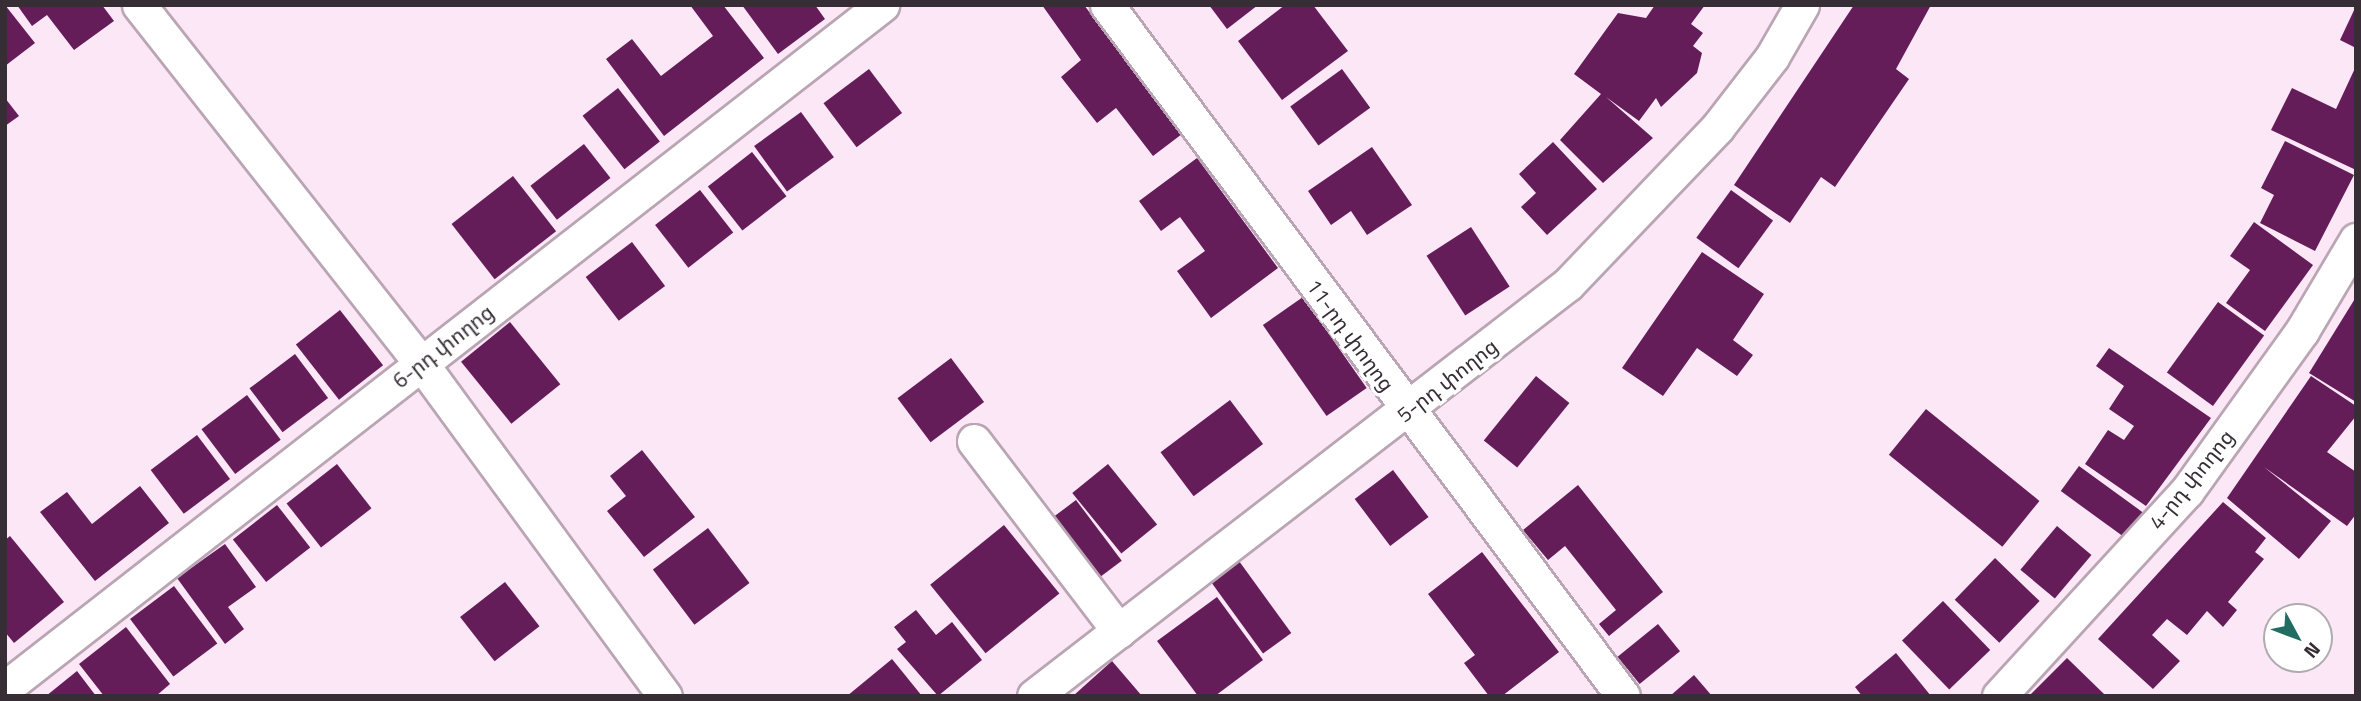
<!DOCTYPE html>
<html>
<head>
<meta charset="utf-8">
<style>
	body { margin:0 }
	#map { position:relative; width:2361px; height:701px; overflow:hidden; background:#fce7f7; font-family:"Titillium Web","Noto Sans Armenian",sans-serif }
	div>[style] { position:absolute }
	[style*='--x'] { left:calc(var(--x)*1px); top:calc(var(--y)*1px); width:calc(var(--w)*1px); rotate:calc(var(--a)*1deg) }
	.building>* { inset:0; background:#651d59; transform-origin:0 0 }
	.roads { filter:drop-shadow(2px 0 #b9a5b3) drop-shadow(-2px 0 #b9a5b3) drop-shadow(0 2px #b9a5b3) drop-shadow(0 -2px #b9a5b3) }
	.minor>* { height:33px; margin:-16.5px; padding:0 16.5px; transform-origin:16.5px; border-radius:16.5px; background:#fff }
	span { translate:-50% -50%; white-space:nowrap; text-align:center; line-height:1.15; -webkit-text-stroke:7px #fff; paint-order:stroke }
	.street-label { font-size:21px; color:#362e34 }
	.frame { position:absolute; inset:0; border:7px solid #362e34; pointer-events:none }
	.north { position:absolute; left:2263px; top:603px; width:70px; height:70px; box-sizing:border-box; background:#fff; border:2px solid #afabae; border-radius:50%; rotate:131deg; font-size:19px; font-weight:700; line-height:28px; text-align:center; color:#362e34 }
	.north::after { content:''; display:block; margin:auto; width:24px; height:32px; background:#236c64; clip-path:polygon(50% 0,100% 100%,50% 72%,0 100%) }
</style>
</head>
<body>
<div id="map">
	<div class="building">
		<i style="clip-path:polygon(5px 5px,35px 43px,5px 66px)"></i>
		<i style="clip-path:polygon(17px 5px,102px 5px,114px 21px,74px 50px,47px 15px,32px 26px)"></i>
		<i style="clip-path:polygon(690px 5px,723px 5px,764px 58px,664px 136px,606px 59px,632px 39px,661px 76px,713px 36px)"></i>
		<i style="clip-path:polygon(742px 5px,815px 5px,825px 19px,778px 54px)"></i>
		<i style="clip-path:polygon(1042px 5px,1084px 5px,1182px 134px,1153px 156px,1116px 108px,1097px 123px,1061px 77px,1081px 60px)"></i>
		<i style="clip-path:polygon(1209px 5px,1258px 5px,1227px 29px)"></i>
		<i style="clip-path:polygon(1285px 5px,1313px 5px,1348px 51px,1282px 100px,1238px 41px)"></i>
		<i style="clip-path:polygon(1655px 5px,1705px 5px,1691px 24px,1703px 33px,1693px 46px,1702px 53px,1697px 73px,1661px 107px,1656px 98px,1639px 121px,1606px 97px,1653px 138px,1603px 183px,1560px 140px,1601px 94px,1574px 74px,1618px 13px,1646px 18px)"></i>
		<i style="clip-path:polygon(1854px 5px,1931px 5px,1896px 69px,1909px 79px,1835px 187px,1821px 177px,1790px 223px,1734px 185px)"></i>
		<i style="clip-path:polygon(2356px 6px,2356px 48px,2340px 40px)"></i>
		<i style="clip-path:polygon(2356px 66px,2356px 170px,2271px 130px,2292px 88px,2336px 109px)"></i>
		<i style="left:869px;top:69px;width:55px;height:57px;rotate:53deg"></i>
		<i style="left:1342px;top:69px;width:48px;height:64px;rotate:54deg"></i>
		<i style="left:618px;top:88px;width:68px;height:45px;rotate:52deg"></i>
		<i style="clip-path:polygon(5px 98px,19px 116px,5px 126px)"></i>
		<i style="left:801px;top:112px;width:56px;height:58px;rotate:54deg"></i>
		<i style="clip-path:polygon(2285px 141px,2354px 175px,2315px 251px,2260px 223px,2274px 195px,2261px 188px)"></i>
		<i style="clip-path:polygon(1553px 142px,1597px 189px,1547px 235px,1521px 207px,1536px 193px,1519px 174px)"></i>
		<i style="left:584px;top:144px;width:43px;height:68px;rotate:52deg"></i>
		<i style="clip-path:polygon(1372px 147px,1412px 205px,1367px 235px,1351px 211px,1331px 225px,1308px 191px)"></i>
		<i style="left:752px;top:152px;width:56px;height:56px;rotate:52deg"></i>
		<i style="clip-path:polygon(1197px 158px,1278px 268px,1211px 318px,1177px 271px,1205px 251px,1180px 217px,1161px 231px,1139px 201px)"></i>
		<i style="left:513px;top:176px;width:70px;height:78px;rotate:52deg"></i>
		<i style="left:700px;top:190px;width:54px;height:57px;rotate:52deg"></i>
		<i style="left:1731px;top:190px;width:52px;height:59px;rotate:36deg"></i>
		<i style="clip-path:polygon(2254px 222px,2313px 265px,2265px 331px,2226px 303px,2250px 270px,2230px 256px)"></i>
		<i style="left:1471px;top:227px;width:71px;height:53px;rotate:57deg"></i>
		<i style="left:632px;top:242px;width:55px;height:58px;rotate:53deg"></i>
		<i style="clip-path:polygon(1702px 252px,1764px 294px,1733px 340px,1753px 355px,1737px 376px,1697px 348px,1663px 396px,1622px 368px)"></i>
		<i style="left:1303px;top:297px;width:111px;height:49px;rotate:55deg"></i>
		<i style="clip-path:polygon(2356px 297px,2356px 402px,2309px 373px)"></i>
		<i style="left:2218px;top:302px;width:57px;height:87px;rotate:36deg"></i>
		<i style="left:340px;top:310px;width:70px;height:56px;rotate:52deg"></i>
		<i style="left:510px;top:322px;width:80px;height:63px;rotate:51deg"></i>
		<i style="clip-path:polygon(2109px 348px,2211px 418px,2146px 506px,2085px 464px,2108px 430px,2124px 440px,2134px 426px,2109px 409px,2124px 386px,2096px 366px)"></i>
		<i style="left:295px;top:354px;width:55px;height:57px;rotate:53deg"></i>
		<i style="left:951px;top:358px;width:55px;height:67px;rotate:53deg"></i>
		<i style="left:1536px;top:376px;width:43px;height:83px;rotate:39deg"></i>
		<i style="clip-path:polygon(2311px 376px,2356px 406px,2356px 416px,2327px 452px,2356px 472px,2356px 514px,2347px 526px,2264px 467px,2331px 521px,2299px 559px,2227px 498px)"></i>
		<i style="left:247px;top:395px;width:56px;height:57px;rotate:53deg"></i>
		<i style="left:1230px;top:400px;width:55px;height:87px;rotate:53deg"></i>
		<i style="left:1926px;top:409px;width:146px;height:59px;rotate:39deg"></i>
		<i style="left:197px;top:435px;width:55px;height:58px;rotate:53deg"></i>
		<i style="clip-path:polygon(642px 450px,695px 517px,644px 557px,607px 511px,626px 496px,610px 476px)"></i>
		<i style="left:337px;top:464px;width:56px;height:64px;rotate:52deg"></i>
		<i style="left:1108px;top:464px;width:78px;height:46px;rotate:51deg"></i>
		<i style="left:2079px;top:466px;width:79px;height:31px;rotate:36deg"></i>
		<i style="left:1393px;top:470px;width:59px;height:48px;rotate:53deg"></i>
		<i style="clip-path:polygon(1578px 485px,1663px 592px,1609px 636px,1599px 624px,1616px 610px,1565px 546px,1548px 560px,1523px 530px)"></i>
		<i style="clip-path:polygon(140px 486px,169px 523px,95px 581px,40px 512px,67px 492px,92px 524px)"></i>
		<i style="left:1076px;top:500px;width:76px;height:38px;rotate:53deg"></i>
		<i style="clip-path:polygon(2223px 502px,2266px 538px,2255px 552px,2264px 559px,2228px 602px,2237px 610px,2223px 627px,2207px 611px,2187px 635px,2167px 619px,2152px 635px,2180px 661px,2153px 689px,2098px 639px)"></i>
		<i style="left:277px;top:505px;width:54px;height:56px;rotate:52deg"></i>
		<i style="left:1004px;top:525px;width:88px;height:95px;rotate:51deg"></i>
		<i style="left:2057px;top:526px;width:45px;height:57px;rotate:40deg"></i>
		<i style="left:708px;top:528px;width:69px;height:69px;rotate:53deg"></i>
		<i style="clip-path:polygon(10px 536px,64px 602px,14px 643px,5px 632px,5px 540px)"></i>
		<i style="clip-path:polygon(225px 544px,256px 587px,228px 607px,244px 629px,225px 644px,177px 578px)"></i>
		<i style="clip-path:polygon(1482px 552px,1559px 652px,1502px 696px,1489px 696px,1464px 663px,1475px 655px,1428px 594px)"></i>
		<i style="left:1995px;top:558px;width:62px;height:58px;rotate:44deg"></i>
		<i style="left:1239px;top:561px;width:89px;height:35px;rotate:54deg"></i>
		<i style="left:505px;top:582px;width:56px;height:57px;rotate:52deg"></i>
		<i style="left:174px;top:586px;width:72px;height:55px;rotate:53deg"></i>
		<i style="clip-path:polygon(1217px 597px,1263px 660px,1215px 696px,1198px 696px,1157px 641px)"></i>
		<i style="left:1943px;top:601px;width:68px;height:57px;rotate:46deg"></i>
		<i style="clip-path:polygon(916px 610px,936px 635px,952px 622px,982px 660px,938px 696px,897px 649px,906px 642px,894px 627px)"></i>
		<i style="left:1658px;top:624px;width:35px;height:52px;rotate:51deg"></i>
		<i style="clip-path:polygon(126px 627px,170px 684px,156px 696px,104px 696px,79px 664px)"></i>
		<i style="clip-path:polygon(1896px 653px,1931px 696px,1862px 696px,1855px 687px)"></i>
		<i style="clip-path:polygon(2067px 658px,2104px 694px,2029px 696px)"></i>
		<i style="clip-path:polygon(892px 659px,922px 696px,847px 696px)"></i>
		<i style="clip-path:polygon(1112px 661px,1142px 696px,1073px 696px)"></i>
		<i style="clip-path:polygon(77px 671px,96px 696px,46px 696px)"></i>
		<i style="clip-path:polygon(1694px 675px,1712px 696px,1670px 696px)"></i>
	</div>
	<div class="roads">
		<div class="minor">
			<i style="--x:139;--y:5;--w:456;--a:51.8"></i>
			<i style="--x:421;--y:363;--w:413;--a:53.8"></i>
			<i style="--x:1107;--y:5;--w:862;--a:53.25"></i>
			<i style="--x:974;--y:441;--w:239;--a:52.7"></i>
			<i style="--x:5;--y:688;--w:1112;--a:-37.91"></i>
			<i style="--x:1034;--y:696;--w:674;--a:-37.65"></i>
			<i style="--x:1568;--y:284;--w:216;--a:-46.3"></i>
			<i style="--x:1717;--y:128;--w:90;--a:-52.2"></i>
			<i style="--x:1772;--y:57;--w:60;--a:-60"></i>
			<i style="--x:1999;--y:696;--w:278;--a:-47.5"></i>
			<i style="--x:2187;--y:491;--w:197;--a:-54.3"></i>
			<i style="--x:2302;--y:331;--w:106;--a:-59.3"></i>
		</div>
	</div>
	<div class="street-label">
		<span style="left:1351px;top:335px;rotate:54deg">11-րդ փողոց</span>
		<span style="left:443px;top:346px;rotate:-38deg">6-րդ փողոց</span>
		<span style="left:1447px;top:380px;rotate:-38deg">5-րդ փողոց</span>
		<span style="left:2191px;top:479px;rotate:-51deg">4-րդ փողոց</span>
	</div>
	<div class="frame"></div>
	<div class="north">N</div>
</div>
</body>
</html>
